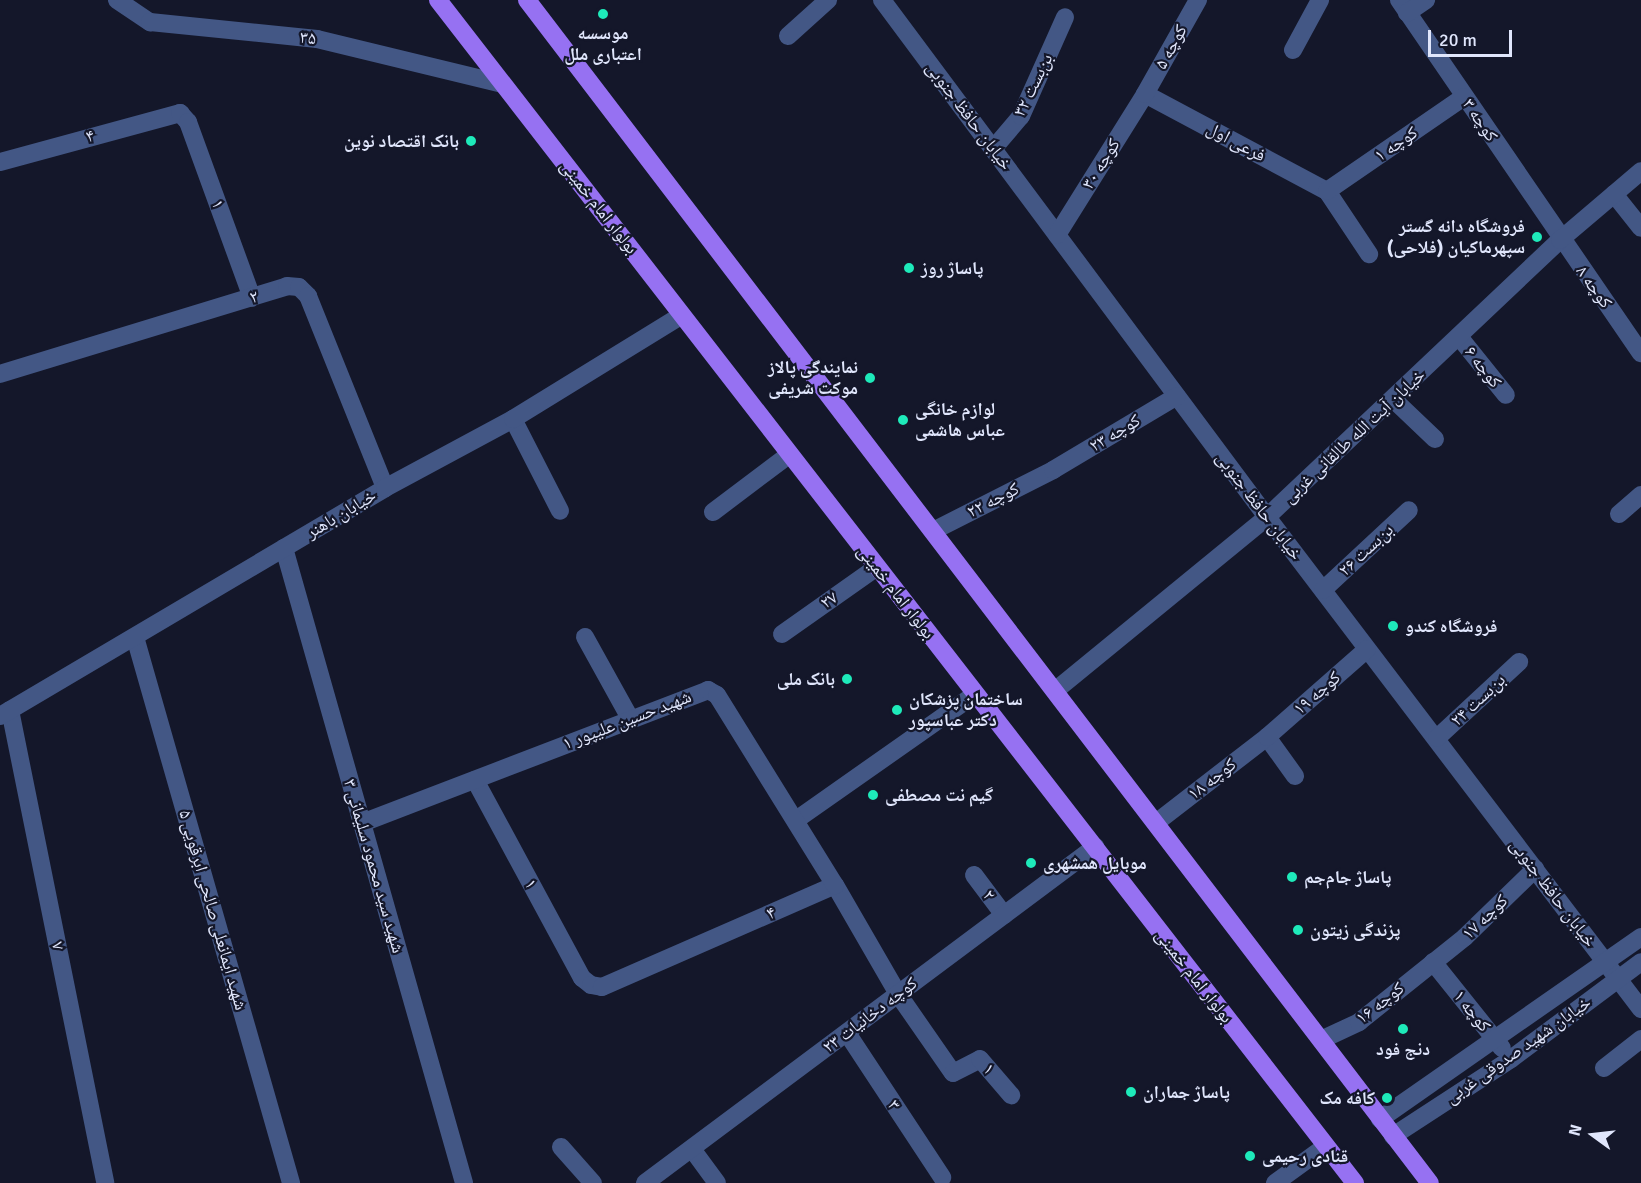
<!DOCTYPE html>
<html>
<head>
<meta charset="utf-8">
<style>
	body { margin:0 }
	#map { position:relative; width:1641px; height:1183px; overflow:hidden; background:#14172a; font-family:Signika,"Noto Naskh Arabic",sans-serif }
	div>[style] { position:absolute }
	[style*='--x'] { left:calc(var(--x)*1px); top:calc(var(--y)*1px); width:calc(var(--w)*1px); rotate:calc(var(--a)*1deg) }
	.minor>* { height:18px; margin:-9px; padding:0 9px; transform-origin:9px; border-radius:9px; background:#435785 }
	.major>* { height:18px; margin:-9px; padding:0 9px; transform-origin:9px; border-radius:9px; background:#9671f2 }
	.dots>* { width:16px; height:16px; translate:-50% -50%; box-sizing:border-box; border:3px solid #14172a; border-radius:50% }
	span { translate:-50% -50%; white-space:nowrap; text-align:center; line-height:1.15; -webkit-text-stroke:4.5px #14172a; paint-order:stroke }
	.poi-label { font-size:18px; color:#e0e6fc; font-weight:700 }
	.right { translate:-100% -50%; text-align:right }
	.left { translate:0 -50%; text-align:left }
	.street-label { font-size:18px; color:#e0e6fc }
	.north { position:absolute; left:1563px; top:1105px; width:60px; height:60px; -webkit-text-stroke:4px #14172a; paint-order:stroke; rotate:285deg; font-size:16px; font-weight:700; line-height:24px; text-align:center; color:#e0e6fc }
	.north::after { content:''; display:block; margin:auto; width:21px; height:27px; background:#e0e6fc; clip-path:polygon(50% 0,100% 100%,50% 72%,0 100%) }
	.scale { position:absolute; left:1428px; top:30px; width:84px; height:27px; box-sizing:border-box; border:3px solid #e0e6fc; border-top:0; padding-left:8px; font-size:18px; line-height:21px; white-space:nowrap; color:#e0e6fc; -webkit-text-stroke:4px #14172a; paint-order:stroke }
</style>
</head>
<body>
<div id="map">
	<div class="minor">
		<i style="--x:117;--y:0;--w:40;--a:34"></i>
		<i style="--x:150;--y:22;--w:168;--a:5.8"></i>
		<i style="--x:317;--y:39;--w:191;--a:13.6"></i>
		<i style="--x:882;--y:0;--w:645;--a:53.33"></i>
		<i style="--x:1267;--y:517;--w:618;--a:52.76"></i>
		<i style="--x:1399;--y:0;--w:428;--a:55.6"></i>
		<i style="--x:1407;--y:13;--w:23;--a:-34"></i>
		<i style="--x:788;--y:36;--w:54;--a:-42"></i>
		<i style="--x:1293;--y:50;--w:57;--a:-61.6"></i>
		<i style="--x:1145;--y:94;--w:206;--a:28.1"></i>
		<i style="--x:1327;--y:191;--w:76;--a:56.3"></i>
		<i style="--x:993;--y:149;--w:43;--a:-49.7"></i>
		<i style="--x:1021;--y:116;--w:108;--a:-66"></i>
		<i style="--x:0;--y:162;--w:187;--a:-15.2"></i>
		<i style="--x:180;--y:113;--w:12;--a:48"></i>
		<i style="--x:188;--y:122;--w:187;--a:70"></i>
		<i style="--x:1327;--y:191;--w:166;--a:-34.5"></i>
		<i style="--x:1614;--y:194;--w:43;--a:51.5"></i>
		<i style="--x:1057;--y:235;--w:166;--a:-58"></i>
		<i style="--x:1145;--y:94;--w:108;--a:-60.6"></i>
		<i style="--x:1460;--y:338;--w:73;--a:51.1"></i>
		<i style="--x:0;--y:374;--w:300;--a:-17"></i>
		<i style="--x:287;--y:286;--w:12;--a:5"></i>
		<i style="--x:299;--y:287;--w:13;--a:45"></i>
		<i style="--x:308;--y:296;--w:207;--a:68.1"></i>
		<i style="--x:1393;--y:399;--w:58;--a:43.6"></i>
		<i style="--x:513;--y:419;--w:103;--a:62.9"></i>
		<i style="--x:713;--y:512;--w:96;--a:-37"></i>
		<i style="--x:1619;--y:514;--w:29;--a:-41"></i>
		<i style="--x:933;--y:531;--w:135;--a:-26.9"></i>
		<i style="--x:1053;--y:470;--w:144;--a:-30.8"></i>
		<i style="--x:284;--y:548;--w:660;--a:74.17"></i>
		<i style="--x:1323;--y:590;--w:117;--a:-42.9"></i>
		<i style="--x:782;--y:634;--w:116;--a:-35.2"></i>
		<i style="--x:135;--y:637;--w:568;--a:74.05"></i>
		<i style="--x:585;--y:637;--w:95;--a:61"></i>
		<i style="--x:1056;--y:690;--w:273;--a:-39.3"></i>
		<i style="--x:1267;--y:517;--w:403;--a:-43.4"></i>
		<i style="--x:1560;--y:240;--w:106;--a:-40.4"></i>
		<i style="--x:10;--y:710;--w:482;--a:78.6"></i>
		<i style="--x:0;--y:716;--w:447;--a:-30.6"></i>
		<i style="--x:385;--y:488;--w:145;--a:-28.3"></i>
		<i style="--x:513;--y:419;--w:198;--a:-31.6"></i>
		<i style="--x:1267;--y:737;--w:48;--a:54.3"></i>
		<i style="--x:1437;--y:738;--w:112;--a:-42.8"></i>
		<i style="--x:475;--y:780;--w:225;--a:61.6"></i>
		<i style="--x:582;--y:978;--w:11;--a:38"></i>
		<i style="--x:591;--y:985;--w:11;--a:10"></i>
		<i style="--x:602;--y:987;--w:254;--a:-23.6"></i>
		<i style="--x:835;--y:885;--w:126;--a:60"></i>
		<i style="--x:898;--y:994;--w:96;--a:55.2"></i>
		<i style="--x:953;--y:1073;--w:30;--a:-27"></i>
		<i style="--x:980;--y:1059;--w:48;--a:49.3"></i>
		<i style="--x:796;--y:820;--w:219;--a:-35.1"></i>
		<i style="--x:1157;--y:822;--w:139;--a:-37.7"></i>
		<i style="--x:1267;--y:737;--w:133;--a:-41.3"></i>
		<i style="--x:362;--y:823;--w:371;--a:-21"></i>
		<i style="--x:708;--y:690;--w:10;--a:29"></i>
		<i style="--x:717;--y:695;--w:224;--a:58.2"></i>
		<i style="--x:974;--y:875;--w:50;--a:53.1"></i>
		<i style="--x:1433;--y:962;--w:110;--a:51.3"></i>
		<i style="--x:847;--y:1033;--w:173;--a:56.6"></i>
		<i style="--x:1323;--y:1039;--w:40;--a:-25"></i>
		<i style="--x:1359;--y:1022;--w:136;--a:-38.7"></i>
		<i style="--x:1465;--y:937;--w:98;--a:-44.2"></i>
		<i style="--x:1604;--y:1068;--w:47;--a:-38.1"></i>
		<i style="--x:1380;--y:1119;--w:318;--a:-34.9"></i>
		<i style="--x:1393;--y:1136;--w:141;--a:-33.1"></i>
		<i style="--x:1511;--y:1059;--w:162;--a:-36.7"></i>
		<i style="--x:561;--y:1147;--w:48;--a:48.4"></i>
		<i style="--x:692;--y:1149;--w:42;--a:53.7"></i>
		<i style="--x:645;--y:1183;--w:562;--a:-36.75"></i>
		<i style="--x:1275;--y:1183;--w:63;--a:-36"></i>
	</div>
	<div class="major">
		<i style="--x:438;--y:0;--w:1497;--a:52.22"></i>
		<i style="--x:527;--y:0;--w:1488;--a:52.65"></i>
	</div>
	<div class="dots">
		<i style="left:603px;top:14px;background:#1eeaba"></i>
		<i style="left:471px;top:141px;background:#1eeaba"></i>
		<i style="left:1537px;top:237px;background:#1eeaba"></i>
		<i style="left:909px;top:268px;background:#1eeaba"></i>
		<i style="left:870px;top:378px;background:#1eeaba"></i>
		<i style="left:903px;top:420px;background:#1eeaba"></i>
		<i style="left:1393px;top:626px;background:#1eeaba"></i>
		<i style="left:847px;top:679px;background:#1eeaba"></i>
		<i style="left:897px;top:710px;background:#1eeaba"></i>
		<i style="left:873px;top:795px;background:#1eeaba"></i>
		<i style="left:1031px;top:863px;background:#1eeaba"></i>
		<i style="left:1292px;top:877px;background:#1eeaba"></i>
		<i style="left:1298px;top:930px;background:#1eeaba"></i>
		<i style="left:1403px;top:1029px;background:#1eeaba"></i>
		<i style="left:1131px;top:1092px;background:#1eeaba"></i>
		<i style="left:1387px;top:1098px;background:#1eeaba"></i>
		<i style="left:1250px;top:1156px;background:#1eeaba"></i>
	</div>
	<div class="poi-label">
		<span style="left:603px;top:44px">موسسه<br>اعتباری ملل</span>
		<span class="right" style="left:459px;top:141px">بانک اقتصاد نوین</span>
		<span class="right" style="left:1525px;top:237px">فروشگاه دانه گستر<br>سپهرماکیان (فلاحی)</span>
		<span class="left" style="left:921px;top:268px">پاساژ روز</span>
		<span class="right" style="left:858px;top:378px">نمایندگی پالاز<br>موکت شریفی</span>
		<span class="left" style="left:915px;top:420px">لوازم خانگی<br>عباس هاشمی</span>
		<span class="left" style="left:1405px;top:626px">فروشگاه کندو</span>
		<span class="right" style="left:835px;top:679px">بانک ملی</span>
		<span class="left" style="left:909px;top:710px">ساختمان پزشکان<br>دکتر عباسپور</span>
		<span class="left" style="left:885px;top:795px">گیم نت مصطفی</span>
		<span class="left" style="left:1043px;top:863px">موبایل همشهری</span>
		<span class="left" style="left:1304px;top:877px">پاساژ جام‌جم</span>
		<span class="left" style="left:1310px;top:930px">پزندگی زیتون</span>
		<span style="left:1403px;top:1049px">دنج فود</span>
		<span class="left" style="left:1143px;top:1092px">پاساژ جماران</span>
		<span class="right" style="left:1375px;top:1098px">کافه مک</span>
		<span class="left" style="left:1262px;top:1156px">قنادی رحیمی</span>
	</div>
	<div class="street-label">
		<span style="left:308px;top:38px;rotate:6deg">۳۵</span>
		<span style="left:1171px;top:47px;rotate:-61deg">کوچه ۵</span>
		<span style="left:1033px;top:85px;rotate:-64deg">بن‌بست ۳۲</span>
		<span style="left:969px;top:116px;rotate:53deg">خیابان حافظ جنوبی</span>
		<span style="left:1480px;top:120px;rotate:56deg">کوچه ۳</span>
		<span style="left:90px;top:136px;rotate:-16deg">۴</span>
		<span style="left:1236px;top:142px;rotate:28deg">فرعی اول</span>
		<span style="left:1396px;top:144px;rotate:-34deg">کوچه ۱</span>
		<span style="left:1101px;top:164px;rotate:-58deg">کوچه ۳۰</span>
		<span style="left:218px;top:204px;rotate:70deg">۱</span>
		<span style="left:599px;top:207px;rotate:52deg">بولوار امام خمینی</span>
		<span style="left:1594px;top:287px;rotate:54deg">کوچه ۸</span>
		<span style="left:254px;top:297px;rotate:-17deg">۲</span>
		<span style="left:1483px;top:367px;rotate:52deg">کوچه ۶</span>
		<span style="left:1115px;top:433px;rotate:-31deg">کوچه ۲۳</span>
		<span style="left:1354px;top:436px;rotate:-43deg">خیابان آیت الله طالقانی غربی</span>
		<span style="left:993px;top:500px;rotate:-27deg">کوچه ۲۲</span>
		<span style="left:1259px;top:506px;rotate:53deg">خیابان حافظ جنوبی</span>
		<span style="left:341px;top:514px;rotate:-31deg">خیابان باهنر</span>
		<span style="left:1366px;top:550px;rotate:-43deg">بن‌بست ۲۶</span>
		<span style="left:896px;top:592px;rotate:52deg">بولوار امام خمینی</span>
		<span style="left:829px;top:600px;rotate:-35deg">۲۷</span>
		<span style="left:1317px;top:693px;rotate:-41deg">کوچه ۱۹</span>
		<span style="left:1478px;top:700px;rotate:-43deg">بن‌بست ۲۴</span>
		<span style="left:627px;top:720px;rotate:-21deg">شهید حسین علیپور ۱</span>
		<span style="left:1212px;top:779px;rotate:-38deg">کوچه ۱۸</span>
		<span style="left:374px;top:866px;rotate:74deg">شهید سید محمود سلیمانی ۳</span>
		<span style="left:531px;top:884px;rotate:62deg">۱</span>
		<span style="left:1553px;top:893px;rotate:53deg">خیابان حافظ جنوبی</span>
		<span style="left:989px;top:895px;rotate:53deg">۲</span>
		<span style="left:213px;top:910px;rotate:74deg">شهید ایمانعلی صالحی ابرقویی ۵</span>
		<span style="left:771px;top:913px;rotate:-23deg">۴</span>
		<span style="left:1485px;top:917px;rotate:-44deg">کوچه ۱۷</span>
		<span style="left:58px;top:946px;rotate:79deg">۷</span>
		<span style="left:1194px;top:976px;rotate:52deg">بولوار امام خمینی</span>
		<span style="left:1380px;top:1003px;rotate:-38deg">کوچه ۱۶</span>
		<span style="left:1472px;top:1011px;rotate:51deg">کوچه ۱</span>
		<span style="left:870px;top:1015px;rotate:-37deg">کوچه دخانیات ۲۳</span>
		<span style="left:1518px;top:1050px;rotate:-35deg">خیابان شهید صدوقی غربی</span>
		<span style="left:989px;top:1069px;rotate:48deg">۱</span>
		<span style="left:894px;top:1105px;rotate:56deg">۳</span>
	</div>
	<div class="north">N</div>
	<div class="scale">20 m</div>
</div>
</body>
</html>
